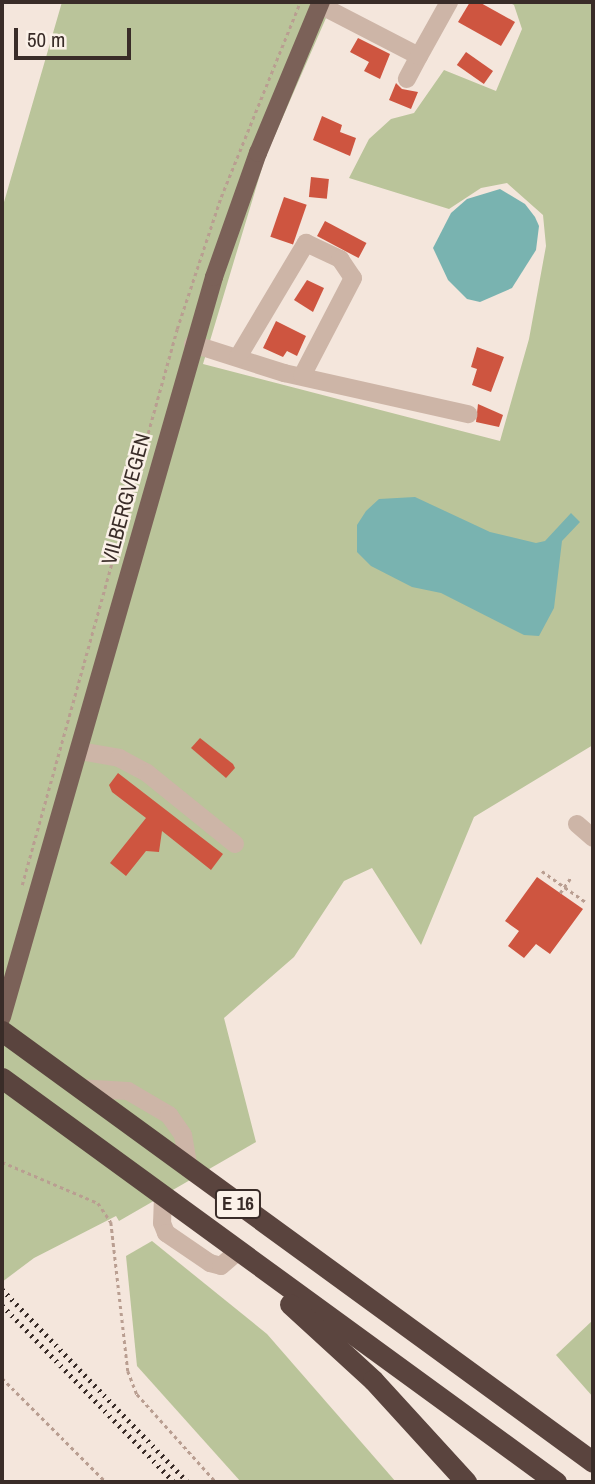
<!DOCTYPE html>
<html>
<head>
<meta charset="utf-8">
<style>
	body { margin:0 }
	#map { position:relative; width:595px; height:1484px; overflow:hidden; background:#f4e6dc; font-family:"Archivo Narrow",sans-serif }
	div>[style] { position:absolute }
	[style*='--x'] { left:calc(var(--x)*1px); top:calc(var(--y)*1px); width:calc(var(--w)*1px); rotate:calc(var(--a)*1deg) }
	.green>* { inset:0; background:#bac49a }
	.water>* { inset:0; background:#79b3b0 }
	.building>* { inset:0; background:#ce5540; transform-origin:0 0 }
	.path>* { height:2.5px; margin-top:-1.25px; transform-origin:0; background:repeating-linear-gradient(90deg,#b99e91 0 3.5px,transparent 0 7px) }
	.minor>* { height:18px; margin:-9px; padding:0 9px; transform-origin:9px; border-radius:9px; background:#cdb5a7 }
	.major>* { height:18px; margin:-9px; padding:0 9px; transform-origin:9px; border-radius:9px; background:#7b6158 }
	.highway>* { height:21px; margin:-10.5px; padding:0 10.5px; transform-origin:10.5px; border-radius:10.5px; background:#5a443e }
	.rail>* { height:4.5px; margin-top:-2.25px; transform-origin:0; background:repeating-linear-gradient(90deg,#392c28 0 2px,transparent 0 7px) }
	span { translate:-50% -50%; white-space:nowrap; text-align:center; line-height:1.15; -webkit-text-stroke:5px #fbf1e8; paint-order:stroke }
	.shield-label span { padding:2px 5px; background:#fbf1e8; border:2px solid; border-radius:5px; -webkit-text-stroke-width:0 }
	.shield-label { font-size:19px; color:#392c28; font-weight:700 }
	.street-label { font-size:21px; color:#392c28 }
	.frame { position:absolute; inset:0; border:4px solid #392c28; pointer-events:none }
	.scale { position:absolute; left:14px; top:28px; width:117px; height:32px; box-sizing:border-box; border:4px solid #392c28; border-top:0; padding-left:9px; font-size:21px; line-height:24px; white-space:nowrap; color:#392c28; -webkit-text-stroke:5px #fbf1e8; paint-order:stroke }
</style>
</head>
<body>
<div id="map">
	<div class="green">
		<i style="clip-path:polygon(62px 2px,333px 2px,265px 158px,203px 364px,500px 441px,529px 339px,546px 246px,543px 215px,507px 183px,481px 188px,449px 209px,349px 178px,369px 139px,391px 119px,414px 113px,444px 70px,496px 91px,522px 29px,514px 5px,508px 2px,593px 2px,593px 745px,474px 817px,421px 945px,372px 868px,344px 881px,294px 957px,224px 1018px,256px 1142px,119px 1221px,116px 1216px,34px 1258px,2px 1282px,2px 209px)"></i>
		<i style="clip-path:polygon(152px 1241px,267px 1334px,396px 1482px,241px 1482px,137px 1366px,126px 1256px)"></i>
		<i style="clip-path:polygon(593px 1320px,593px 1397px,556px 1355px)"></i>
	</div>
	<div class="water">
		<i style="clip-path:polygon(500px 189px,525px 204px,535px 217px,539px 226px,536px 250px,512px 288px,480px 302px,467px 299px,448px 280px,433px 248px,451px 213px,467px 199px)"></i>
		<i style="clip-path:polygon(415px 497px,490px 532px,536px 543px,545px 541px,571px 513px,580px 522px,562px 541px,554px 608px,539px 636px,524px 635px,441px 593px,412px 587px,371px 566px,357px 552px,357px 525px,366px 511px,379px 499px)"></i>
	</div>
	<div class="building">
		<i style="clip-path:polygon(470px 2px,479px 2px,515px 22px,501px 46px,458px 22px)"></i>
		<i style="clip-path:polygon(358px 38px,390px 54px,380px 79px,364px 71px,369px 62px,350px 52px)"></i>
		<i style="left:466px;top:52px;width:33px;height:16px;rotate:35deg"></i>
		<i style="clip-path:polygon(396px 83px,402px 89px,418px 92px,411px 109px,389px 100px)"></i>
		<i style="clip-path:polygon(322px 116px,342px 125px,340px 132px,356px 138px,350px 156px,313px 140px)"></i>
		<i style="left:311px;top:177px;width:18px;height:20px;rotate:6deg"></i>
		<i style="left:284px;top:197px;width:24px;height:42px;rotate:19deg"></i>
		<i style="left:325px;top:221px;width:47px;height:17px;rotate:28deg"></i>
		<i style="clip-path:polygon(307px 280px,324px 288px,313px 312px,294px 300px)"></i>
		<i style="clip-path:polygon(276px 321px,306px 336px,297px 356px,287px 351px,283px 357px,263px 348px)"></i>
		<i style="clip-path:polygon(477px 347px,504px 357px,491px 392px,472px 385px,477px 369px,471px 367px)"></i>
		<i style="clip-path:polygon(478px 404px,503px 415px,499px 427px,476px 422px)"></i>
		<i style="clip-path:polygon(200px 738px,233px 764px,235px 768px,226px 778px,191px 748px)"></i>
		<i style="clip-path:polygon(118px 773px,223px 854px,211px 870px,162px 831px,159px 852px,146px 851px,126px 876px,110px 863px,146px 818px,112px 792px,109px 785px)"></i>
		<i style="clip-path:polygon(537px 877px,583px 909px,550px 954px,536px 944px,524px 958px,508px 946px,519px 931px,505px 921px)"></i>
	</div>
	<div class="path">
		<i style="--x:542;--y:871;--w:55;--a:35.4"></i>
		<i style="--x:22;--y:885;--w:577;--a:-74.42"></i>
		<i style="--x:177;--y:329;--w:139;--a:-71.6"></i>
		<i style="--x:221;--y:197;--w:210;--a:-67.9"></i>
		<i style="--x:560;--y:893;--w:19;--a:-55"></i>
		<i style="--x:2;--y:1162;--w:104;--a:23.1"></i>
		<i style="--x:98;--y:1203;--w:23;--a:56"></i>
		<i style="--x:111;--y:1222;--w:150;--a:83.5"></i>
		<i style="--x:128;--y:1371;--w:25;--a:69"></i>
		<i style="--x:137;--y:1394;--w:118;--a:48.1"></i>
		<i style="--x:2;--y:1378;--w:147;--a:45"></i>
	</div>
	<div class="minor">
		<i style="--x:320;--y:5;--w:111;--a:27.3"></i>
		<i style="--x:419;--y:56;--w:26;--a:118"></i>
		<i style="--x:419;--y:56;--w:62;--a:-60.9"></i>
		<i style="--x:193;--y:344;--w:96;--a:17.7"></i>
		<i style="--x:284;--y:373;--w:189;--a:12.6"></i>
		<i style="--x:238;--y:357;--w:133;--a:-59.2"></i>
		<i style="--x:306;--y:243;--w:38;--a:25"></i>
		<i style="--x:340;--y:259;--w:23;--a:56"></i>
		<i style="--x:353;--y:278;--w:110;--a:117.5"></i>
		<i style="--x:80;--y:751;--w:40;--a:10"></i>
		<i style="--x:119;--y:758;--w:32;--a:28"></i>
		<i style="--x:147;--y:773;--w:113;--a:38.9"></i>
		<i style="--x:577;--y:824;--w:21;--a:41"></i>
		<i style="--x:78;--y:1088;--w:50;--a:3.4"></i>
		<i style="--x:128;--y:1091;--w:48;--a:30.3"></i>
		<i style="--x:169;--y:1115;--w:24;--a:55"></i>
		<i style="--x:183;--y:1135;--w:35;--a:80"></i>
		<i style="--x:163;--y:1196;--w:27;--a:92"></i>
		<i style="--x:162;--y:1223;--w:11;--a:68"></i>
		<i style="--x:166;--y:1233;--w:53;--a:34.3"></i>
		<i style="--x:210;--y:1263;--w:11;--a:15"></i>
		<i style="--x:221;--y:1266;--w:23;--a:-41"></i>
	</div>
	<div class="major">
		<i style="--x:2;--y:1017;--w:770;--a:-74.01"></i>
		<i style="--x:214;--y:277;--w:132;--a:-70.5"></i>
		<i style="--x:258;--y:153;--w:164;--a:-67.4"></i>
	</div>
	<div class="highway">
		<i style="--x:2;--y:1031;--w:731;--a:36.1"></i>
		<i style="--x:2;--y:1078;--w:686;--a:36.1"></i>
		<i style="--x:290;--y:1304;--w:113;--a:42.5"></i>
		<i style="--x:373;--y:1380;--w:138;--a:47.6"></i>
	</div>
	<div class="rail">
		<i style="--x:2;--y:1289;--w:268;--a:46.1"></i>
		<i style="--x:2;--y:1305;--w:247;--a:45.8"></i>
	</div>
	<div class="shield-label">
		<span style="left:238px;top:1204px">E 16</span>
	</div>
	<div class="street-label">
		<span style="left:126px;top:499px;rotate:-75deg">VILBERGVEGEN</span>
	</div>
	<div class="frame"></div>
	<div class="scale">50 m</div>
</div>
</body>
</html>
